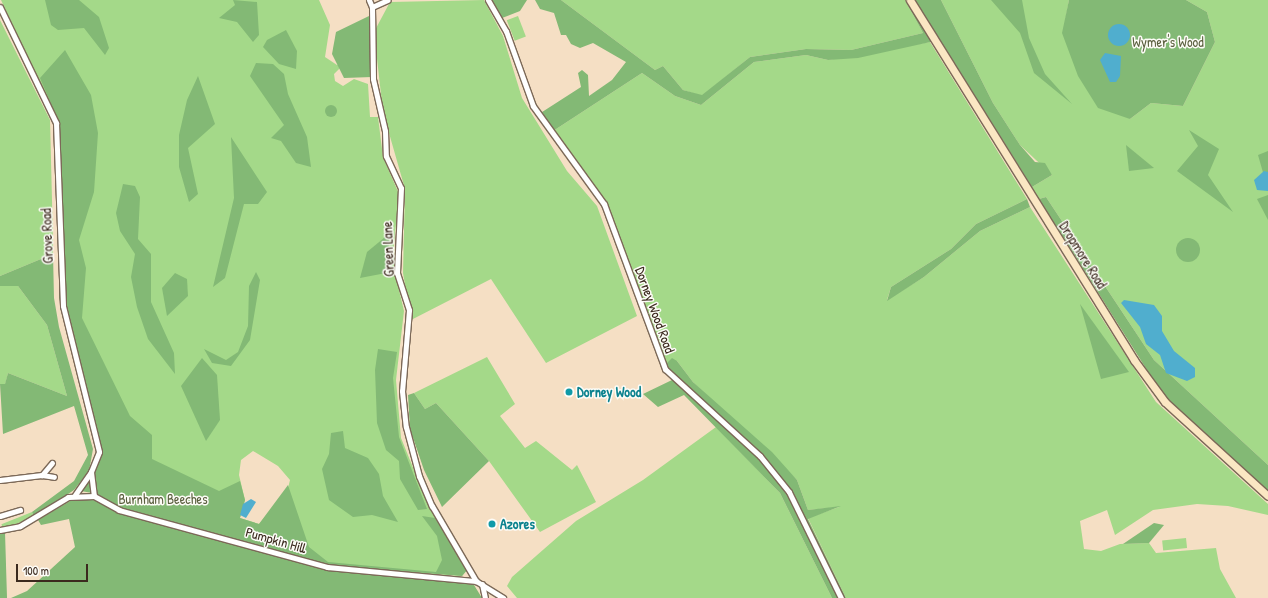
<!DOCTYPE html>
<html>
<head>
<meta charset="utf-8">
<style>
	body { margin:0 }
	#map { position:relative; width:1268px; height:598px; overflow:hidden; background:#f5dfc4; font-family:"Patrick Hand",sans-serif }
	div>[style] { position:absolute }
	[style*='--x'] { left:calc(var(--x)*1px); top:calc(var(--y)*1px); width:calc(var(--w)*1px); rotate:calc(var(--a)*1deg) }
	.green>* { inset:0; background:#a4d989; transform-origin:0 0 }
	.forest>* { inset:0; background:#83b975 }
	.round { border-radius:50% }
	.water>* { inset:0; background:#50aece }
	.roads { filter:drop-shadow(1px 0 #7c6958) drop-shadow(-1px 0 #7c6958) drop-shadow(0 1px #7c6958) drop-shadow(0 -1px #7c6958) }
	.street>* { height:5px; margin:-2.5px; padding:0 2.5px; transform-origin:2.5px; border-radius:2.5px; background:#fff }
	.secondary>* { height:7px; margin:-3.5px; padding:0 3.5px; transform-origin:3.5px; border-radius:3.5px; background:#fbe7c3 }
	.dots>* { width:11px; height:11px; translate:-50% -50%; box-sizing:border-box; border:2px solid #fdfcf7; border-radius:50% }
	span { translate:-50% -50%; white-space:nowrap; text-align:center; line-height:1.15; -webkit-text-stroke:3px #fdfcf7; paint-order:stroke }
	.park-label { font-size:14px; color:#5a5f3e }
	.street-label { font-size:14px; color:#3b2a1e }
	.culture-label { font-size:14px; color:#0d838f; font-weight:700 }
	.left { translate:0 -50%; text-align:left }
	.scale { position:absolute; left:16px; top:564px; width:72px; height:18px; box-sizing:border-box; border:2px solid #3b2a1e; border-top:0; padding-left:5px; font-size:12px; line-height:14px; white-space:nowrap; color:#3b2a1e; -webkit-text-stroke:3px #fdfcf7; paint-order:stroke }
</style>
</head>
<body>
<div id="map">
	<div class="green">
		<i style="clip-path:polygon(evenodd,1px 0,319px 0,330px 25px,325px 57px,337px 65px,347px 61px,334px 74px,335px 81px,343px 86px,354px 79px,368px 84px,370px 117px,378px 117px,383px 157px,399px 194px,394px 244px,395px 273px,404px 311px,396px 380px,401px 438px,429px 507px,465px 564px,467px 570px,462px 576px,324px 565px,242px 541px,98px 456px,59px 297px,59px 123px,1px 0,253px 451px,278px 466px,290px 480px,287px 492px,259px 524px,240px 518px,245px 500px,239px 475px,241px 460px,253px 451px)"></i>
		<i style="clip-path:polygon(484px 0,503px 36px,522px 98px,567px 171px,597px 206px,637px 316px,546px 363px,491px 279px,411px 320px,403px 273px,405px 189px,383px 112px,374px 32px,390px 2px)"></i>
		<i style="clip-path:polygon(561px 0,905px 0,923px 33px,851px 50px,806px 49px,750px 57px,702px 96px,683px 90px,663px 66px,655px 70px)"></i>
		<i style="clip-path:polygon(941px 0,1069px 0,1063px 33px,1130px 119px,1151px 103px,1183px 106px,1215px 42px,1207px 12px,1186px 0,1268px 0,1268px 465px,1154px 360px,1046px 197px,1039px 199px,1032px 187px,1052px 175px,1020px 145px,993px 103px)"></i>
		<i style="left:518px;top:16px;width:22px;height:12px;rotate:69deg"></i>
		<i style="clip-path:polygon(0 20px,50px 120px,53px 241px,53px 254px,0 276px)"></i>
		<i style="clip-path:polygon(930px 42px,1027px 199px,976px 224px,951px 249px,891px 287px,887px 300px,924px 277px,980px 231px,1030px 207px,1156px 402px,1268px 504px,1268px 515px,1228px 506px,1197px 504px,1153px 510px,1115px 535px,1107px 510px,1080px 521px,1084px 549px,1101px 551px,1120px 544px,1149px 543px,1156px 553px,1216px 548px,1220px 569px,1236px 598px,846px 598px,808px 518px,839px 507px,808px 510px,797px 480px,693px 382px,677px 361px,664px 366px,604px 204px,550px 133px,642px 73px,675px 96px,701px 105px,754px 62px,806px 55px,828px 60px)"></i>
		<i style="clip-path:polygon(0 286px,18px 286px,47px 325px,67px 396px,8px 373px,5px 385px,0 384px)"></i>
		<i style="clip-path:polygon(487px 357px,515px 404px,500px 416px,525px 448px,536px 441px,572px 470px,577px 465px,596px 502px,540px 532px,489px 461px,436px 403px,425px 409px,414px 393px)"></i>
		<i style="clip-path:polygon(716px 427px,780px 493px,832px 598px,517px 598px,507px 586px,512px 577px,576px 521px,643px 480px)"></i>
		<i style="left:32px;top:512px;width:5px;height:33px;rotate:68deg"></i>
		<i style="left:1186px;top:538px;width:10px;height:24px;rotate:84deg"></i>
	</div>
	<div class="forest">
		<i style="clip-path:polygon(45px 0,79px 0,99px 17px,109px 48px,105px 55px,84px 28px,58px 30px,51px 25px)"></i>
		<i style="clip-path:polygon(233px 0,257px 2px,259px 35px,253px 42px,237px 22px,219px 18px,235px 5px)"></i>
		<i style="clip-path:polygon(492px 0,527px 0,520px 11px,502px 18px)"></i>
		<i style="clip-path:polygon(535px 0,561px 0,655px 70px,663px 66px,683px 90px,702px 95px,750px 57px,806px 49px,851px 50px,923px 33px,905px 0,910px 0,935px 41px,858px 58px,828px 60px,806px 55px,754px 62px,701px 105px,675px 96px,642px 73px,550px 133px,539px 114px,581px 87px,578px 73px,582px 70px,588px 75px,589px 96px,612px 80px,626px 62px,593px 43px,580px 48px,571px 44px,566px 35px,561px 35px,554px 13px,540px 9px)"></i>
		<i style="clip-path:polygon(915px 0,941px 0,993px 103px,1020px 145px,1035px 162px,1045px 163px,1052px 175px,1032px 187px)"></i>
		<i style="clip-path:polygon(991px 0,1022px 0,1029px 38px,1045px 74px,1072px 104px,1034px 73px,1020px 33px)"></i>
		<i style="clip-path:polygon(1069px 0,1186px 0,1207px 12px,1215px 42px,1183px 106px,1151px 103px,1130px 119px,1098px 108px,1078px 76px,1062px 33px)"></i>
		<i style="clip-path:polygon(369px 16px,372px 77px,344px 78px,332px 54px,336px 32px)"></i>
		<i style="clip-path:polygon(286px 30px,297px 51px,296px 69px,279px 64px,263px 47px,267px 40px)"></i>
		<i style="clip-path:polygon(65px 50px,91px 95px,98px 133px,94px 192px,79px 240px,86px 268px,82px 318px,130px 416px,152px 435px,152px 459px,219px 491px,240px 481px,245px 500px,240px 518px,259px 524px,288px 485px,309px 547px,328px 562px,436px 572px,442px 560px,437px 536px,422px 516px,435px 518px,465px 564px,467px 570px,462px 576px,324px 565px,118px 507px,94px 492px,93px 474px,98px 456px,59px 297px,59px 123px,40px 78px)"></i>
		<i style="clip-path:polygon(256px 63px,273px 64px,284px 74px,288px 94px,307px 137px,311px 167px,296px 163px,281px 141px,271px 138px,284px 125px,250px 76px)"></i>
		<i style="clip-path:polygon(198px 76px,215px 124px,188px 148px,198px 194px,189px 202px,179px 167px,179px 135px,187px 100px)"></i>
		<i class="round" style="left:325px;top:105px;width:12px;height:12px"></i>
		<i style="clip-path:polygon(1189px 130px,1219px 149px,1208px 175px,1233px 212px,1177px 171px,1198px 146px)"></i>
		<i style="clip-path:polygon(231px 137px,267px 192px,258px 204px,244px 204px,225px 278px,213px 287px,234px 198px)"></i>
		<i style="clip-path:polygon(1126px 145px,1154px 168px,1129px 171px)"></i>
		<i style="clip-path:polygon(1268px 151px,1268px 190px,1258px 155px)"></i>
		<i style="clip-path:polygon(123px 184px,135px 186px,140px 197px,138px 239px,151px 254px,151px 302px,174px 353px,175px 374px,148px 339px,137px 307px,131px 277px,135px 254px,120px 231px,116px 213px)"></i>
		<i style="clip-path:polygon(1268px 195px,1268px 220px,1257px 199px)"></i>
		<i style="clip-path:polygon(1046px 197px,1154px 360px,1268px 465px,1268px 491px,1164px 397px,1039px 199px)"></i>
		<i style="clip-path:polygon(1027px 199px,1030px 207px,980px 231px,924px 277px,887px 301px,891px 287px,951px 249px,976px 224px)"></i>
		<i style="clip-path:polygon(390px 233px,386px 273px,360px 278px,367px 252px)"></i>
		<i class="round" style="left:1176px;top:238px;width:24px;height:24px"></i>
		<i style="clip-path:polygon(53px 254px,54px 298px,59px 327px,93px 449px,89px 471px,74px 490px,34px 517px,32px 512px,74px 481px,88px 455px,74px 406px,3px 434px,0 384px,5px 384px,8px 373px,67px 396px,47px 325px,18px 286px,0 286px,0 276px)"></i>
		<i style="clip-path:polygon(256px 272px,260px 280px,250px 340px,231px 366px,212px 363px,204px 349px,226px 360px,238px 352px,248px 326px,249px 286px)"></i>
		<i style="clip-path:polygon(175px 273px,187px 279px,188px 296px,167px 316px,162px 288px)"></i>
		<i style="clip-path:polygon(1080px 304px,1129px 372px,1101px 379px)"></i>
		<i style="clip-path:polygon(378px 349px,397px 352px,393px 378px,399px 437px,427px 509px,418px 510px,400px 479px,399px 461px,386px 450px,377px 423px,375px 370px)"></i>
		<i style="clip-path:polygon(202px 358px,217px 375px,220px 420px,206px 441px,181px 386px)"></i>
		<i style="clip-path:polygon(672px 358px,677px 361px,693px 382px,772px 452px,797px 480px,808px 510px,841px 506px,808px 519px,846px 598px,832px 598px,780px 493px,684px 395px,658px 407px,643px 394px,672px 380px,664px 366px)"></i>
		<i style="clip-path:polygon(414px 393px,425px 409px,436px 403px,489px 461px,442px 507px,424px 470px,410px 429px,408px 395px)"></i>
		<i style="clip-path:polygon(343px 431px,345px 448px,368px 458px,379px 474px,383px 496px,398px 522px,372px 515px,353px 517px,329px 500px,322px 469px,329px 454px,331px 433px)"></i>
		<i style="clip-path:polygon(90px 477px,92px 493px,81px 491px,80px 489px)"></i>
		<i style="clip-path:polygon(77px 497px,98px 501px,117px 511px,331px 570px,399px 574px,474px 585px,482px 598px,11px 598px,27px 591px,75px 547px,69px 519px,41px 525px,38px 520px)"></i>
		<i style="clip-path:polygon(1154px 523px,1164px 525px,1149px 543px,1123px 544px)"></i>
		<i style="clip-path:polygon(0 532px,5px 532px,7px 598px,0 598px)"></i>
	</div>
	<div class="water">
		<i class="round" style="left:1108px;top:24px;width:22px;height:22px"></i>
		<i style="clip-path:polygon(1105px 53px,1121px 56px,1120px 76px,1116px 82px,1110px 82px,1100px 60px)"></i>
		<i style="clip-path:polygon(1264px 171px,1268px 172px,1268px 191px,1257px 190px,1254px 180px)"></i>
		<i style="clip-path:polygon(1124px 300px,1154px 305px,1162px 316px,1162px 331px,1174px 351px,1195px 368px,1195px 377px,1187px 381px,1166px 373px,1160px 355px,1146px 344px,1140px 327px,1121px 303px)"></i>
		<i style="clip-path:polygon(251px 499px,256px 502px,246px 518px,240px 515px,243px 504px)"></i>
	</div>
	<div class="roads">
		<div class="street">
			<i style="--x:369;--y:0;--w:8;--a:67"></i>
			<i style="--x:372;--y:7;--w:72;--a:89.2"></i>
			<i style="--x:373;--y:79;--w:53;--a:77"></i>
			<i style="--x:385;--y:131;--w:25;--a:88"></i>
			<i style="--x:386;--y:156;--w:35;--a:65"></i>
			<i style="--x:401;--y:188;--w:85;--a:92.7"></i>
			<i style="--x:397;--y:273;--w:39;--a:72"></i>
			<i style="--x:409;--y:310;--w:81;--a:94.9"></i>
			<i style="--x:402;--y:391;--w:36;--a:84"></i>
			<i style="--x:406;--y:427;--w:51;--a:75.1"></i>
			<i style="--x:419;--y:476;--w:33;--a:67"></i>
			<i style="--x:432;--y:506;--w:87;--a:59.6"></i>
			<i style="--x:488;--y:0;--w:36;--a:60"></i>
			<i style="--x:506;--y:31;--w:80;--a:70.2"></i>
			<i style="--x:533;--y:106;--w:121;--a:54.1"></i>
			<i style="--x:604;--y:204;--w:176;--a:69.7"></i>
			<i style="--x:665;--y:369;--w:129;--a:42.5"></i>
			<i style="--x:760;--y:456;--w:46;--a:51.1"></i>
			<i style="--x:789;--y:492;--w:118;--a:63.9"></i>
			<i style="--x:0;--y:7;--w:129;--a:64.2"></i>
			<i style="--x:56;--y:123;--w:183;--a:87.8"></i>
			<i style="--x:63;--y:306;--w:150;--a:76.1"></i>
			<i style="--x:99;--y:452;--w:22;--a:112"></i>
			<i style="--x:91;--y:472;--w:28;--a:125"></i>
			<i style="--x:372;--y:7;--w:17;--a:-24"></i>
			<i style="--x:52;--y:463;--w:16;--a:130"></i>
			<i style="--x:42;--y:475;--w:12;--a:9"></i>
			<i style="--x:91;--y:472;--w:24;--a:83"></i>
			<i style="--x:0;--y:480;--w:42;--a:-6.8"></i>
			<i style="--x:0;--y:516;--w:21;--a:-17"></i>
			<i style="--x:0;--y:530;--w:20;--a:-11"></i>
			<i style="--x:20;--y:526;--w:56;--a:-31.1"></i>
			<i style="--x:68;--y:497;--w:26;--a:-2"></i>
			<i style="--x:94;--y:496;--w:29;--a:29"></i>
			<i style="--x:119;--y:510;--w:216;--a:15.3"></i>
			<i style="--x:327;--y:567;--w:150;--a:5.4"></i>
			<i style="--x:476;--y:581;--w:32;--a:32"></i>
			<i style="--x:482;--y:584;--w:14;--a:78"></i>
		</div>
		<div class="secondary">
			<i style="--x:910;--y:0;--w:424;--a:58.1"></i>
			<i style="--x:1134;--y:360;--w:52;--a:53.6"></i>
			<i style="--x:1165;--y:402;--w:139;--a:42.4"></i>
		</div>
	</div>
	<div class="dots">
		<i style="left:569px;top:392px;background:#0f9aa8"></i>
		<i style="left:492px;top:524px;background:#0f9aa8"></i>
	</div>
	<div class="park-label">
		<span style="left:1168px;top:42px">Wymer's Wood</span>
		<span style="left:163px;top:499px">Burnham Beeches</span>
	</div>
	<div class="street-label">
		<span style="left:47px;top:236px;rotate:-92deg">Grove Road</span>
		<span style="left:388px;top:249px;rotate:-92deg">Green Lane</span>
		<span style="left:1083px;top:255px;rotate:58deg">Dropmore Road</span>
		<span style="left:655px;top:310px;rotate:70deg">Dorney Wood Road</span>
		<span style="left:276px;top:540px;rotate:16deg">Pumpkin Hill</span>
	</div>
	<div class="culture-label">
		<span class="left" style="left:577px;top:392px">Dorney Wood</span>
		<span class="left" style="left:500px;top:524px">Azores</span>
	</div>
	<div class="scale">100 m</div>
</div>
</body>
</html>
